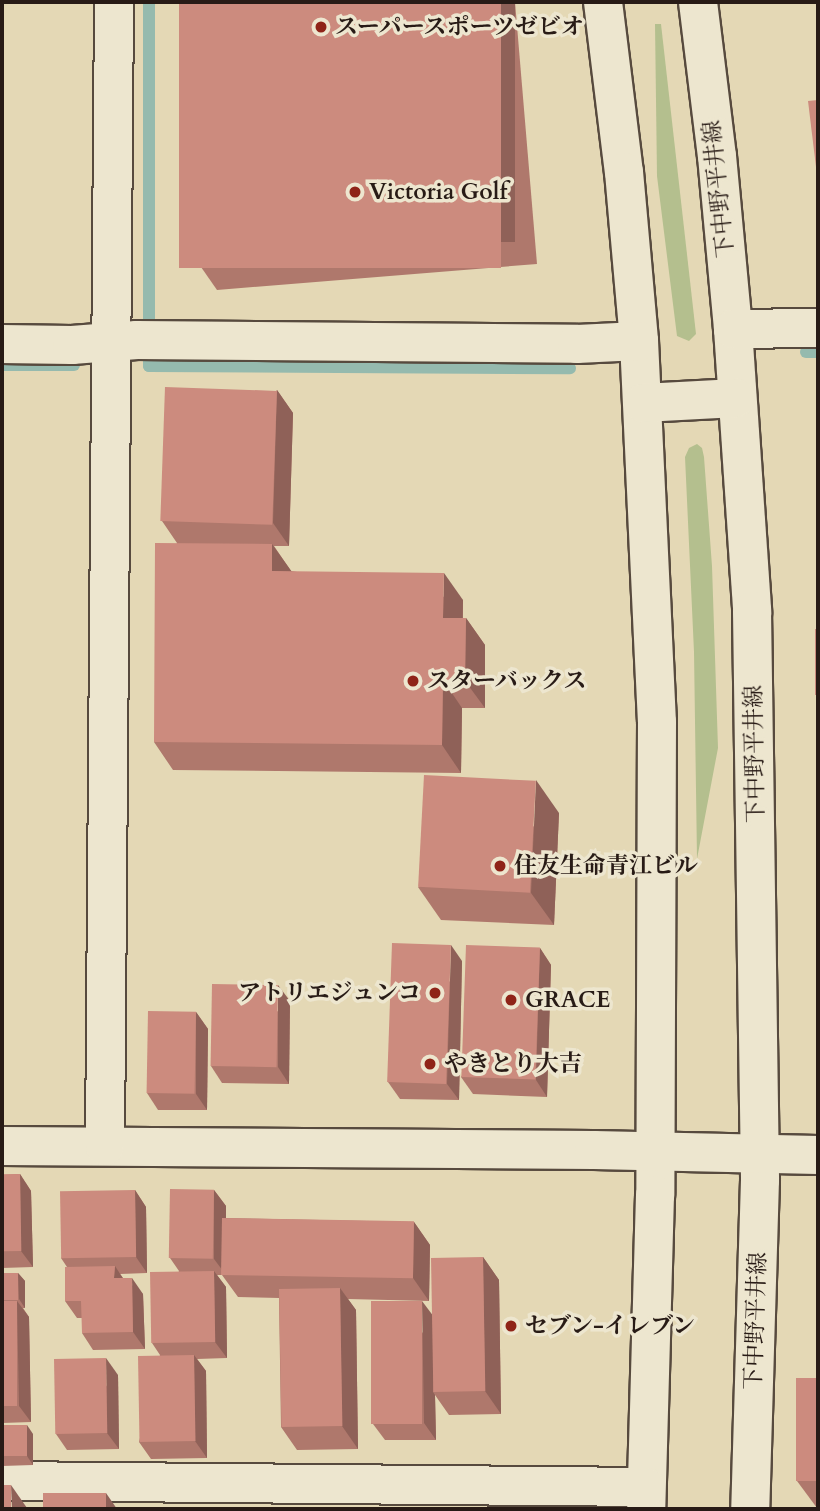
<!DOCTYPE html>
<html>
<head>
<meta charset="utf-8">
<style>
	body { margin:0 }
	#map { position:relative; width:820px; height:1511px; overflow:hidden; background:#e4d8b5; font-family:Cardo,"Noto Serif JP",serif }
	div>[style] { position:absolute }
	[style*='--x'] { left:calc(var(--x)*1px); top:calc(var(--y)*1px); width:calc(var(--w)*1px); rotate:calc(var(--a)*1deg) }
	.green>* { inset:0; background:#b4bf8e }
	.stream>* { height:12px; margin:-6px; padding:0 6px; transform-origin:6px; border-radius:6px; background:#95baae }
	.roads { filter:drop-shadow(2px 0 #574a3e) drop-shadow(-2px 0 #574a3e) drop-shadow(0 2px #574a3e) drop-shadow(0 -2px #574a3e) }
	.minor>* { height:38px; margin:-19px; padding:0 19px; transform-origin:19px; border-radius:19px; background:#ede6cf }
	.wall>* { inset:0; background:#af786c }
	.shaded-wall>* { inset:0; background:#8f6158; transform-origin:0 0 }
	.building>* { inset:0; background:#cc8b7e; transform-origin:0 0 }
	.dots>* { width:19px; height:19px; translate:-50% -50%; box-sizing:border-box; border:4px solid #ede6cf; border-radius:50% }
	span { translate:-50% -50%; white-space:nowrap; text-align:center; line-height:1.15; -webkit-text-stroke:7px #ede6cf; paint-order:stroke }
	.poi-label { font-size:23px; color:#281b16; font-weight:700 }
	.left { translate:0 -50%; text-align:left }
	.right { translate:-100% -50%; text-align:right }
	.street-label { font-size:23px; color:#281b16 }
	.frame { position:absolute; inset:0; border:4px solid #281b16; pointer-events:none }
</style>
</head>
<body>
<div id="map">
	<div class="green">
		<i style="clip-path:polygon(655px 24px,661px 24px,696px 334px,689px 341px,677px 336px,657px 176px)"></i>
		<i style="clip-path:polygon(697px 444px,702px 448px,704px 457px,712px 566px,718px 748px,697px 859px,694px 652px,685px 457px,689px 448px)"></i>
	</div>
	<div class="stream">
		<i style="--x:149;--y:2;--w:364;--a:90"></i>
		<i style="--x:149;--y:366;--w:421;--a:0.3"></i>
		<i style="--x:806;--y:352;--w:12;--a:0"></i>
		<i style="--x:2;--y:365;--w:72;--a:0"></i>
	</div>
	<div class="roads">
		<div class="minor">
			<i style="--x:603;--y:2;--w:171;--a:83"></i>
			<i style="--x:624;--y:172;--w:170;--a:84.9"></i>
			<i style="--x:639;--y:341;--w:381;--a:87.3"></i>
			<i style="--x:657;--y:722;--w:473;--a:90.2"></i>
			<i style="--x:655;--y:1195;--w:314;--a:91.6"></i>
			<i style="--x:698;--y:2;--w:155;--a:83"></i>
			<i style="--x:717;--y:156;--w:174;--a:84.7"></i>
			<i style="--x:733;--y:329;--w:283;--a:86.1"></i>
			<i style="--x:752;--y:611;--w:569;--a:89.19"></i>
			<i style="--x:760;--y:1180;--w:329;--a:91.7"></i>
			<i style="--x:733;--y:329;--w:85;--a:-0.7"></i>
			<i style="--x:2;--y:344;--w:70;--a:0.8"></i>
			<i style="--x:72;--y:345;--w:65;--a:-4.4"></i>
			<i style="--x:137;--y:340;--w:440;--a:0.5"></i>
			<i style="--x:577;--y:344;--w:62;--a:-2.8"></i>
			<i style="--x:643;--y:403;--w:93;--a:-3.1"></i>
			<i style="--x:2;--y:1146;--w:592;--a:0.39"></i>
			<i style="--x:594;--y:1150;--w:224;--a:1.3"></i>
			<i style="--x:105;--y:1146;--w:1144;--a:-89.55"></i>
			<i style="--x:2;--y:1481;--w:644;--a:0.53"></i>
		</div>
	</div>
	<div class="wall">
		<i style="clip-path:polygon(515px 2px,537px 264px,217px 290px,201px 267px)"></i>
		<i style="clip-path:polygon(277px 390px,293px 413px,289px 546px,274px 546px,291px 571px,463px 600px,463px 618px,466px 618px,485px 645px,485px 708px,462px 708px,461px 773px,173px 770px,154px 742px,177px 543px,162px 521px)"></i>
		<i style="clip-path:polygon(559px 813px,554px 925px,441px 920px,418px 887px)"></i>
		<i style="clip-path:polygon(540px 948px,551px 965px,547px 1097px,473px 1094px,461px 1077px)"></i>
		<i style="clip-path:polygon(462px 961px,459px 1100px,400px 1099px,388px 1082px)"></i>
		<i style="clip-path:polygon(290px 1001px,289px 1084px,222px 1083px,211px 1066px)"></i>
		<i style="clip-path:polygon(196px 1012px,208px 1029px,207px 1110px,158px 1110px,147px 1093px)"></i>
		<i style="clip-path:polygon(20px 1174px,31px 1191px,33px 1267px,2px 1268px,2px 1175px)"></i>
		<i style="clip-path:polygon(135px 1190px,146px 1207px,147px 1273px,120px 1274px,123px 1278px,143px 1294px,145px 1349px,93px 1350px,82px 1333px,82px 1318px,77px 1318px,65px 1301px,67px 1267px,61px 1258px)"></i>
		<i style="clip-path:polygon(214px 1190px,226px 1206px,226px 1218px,414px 1222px,430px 1245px,429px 1301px,348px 1299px,356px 1310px,358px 1449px,297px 1450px,281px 1427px,279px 1298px,238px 1297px,222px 1275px,217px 1275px,226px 1287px,227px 1358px,197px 1359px,206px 1371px,207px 1458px,151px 1459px,139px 1442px,160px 1355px,152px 1343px,179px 1271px,170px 1258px)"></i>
		<i style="clip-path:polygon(483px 1257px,499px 1280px,501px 1414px,449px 1415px,435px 1395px,436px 1440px,385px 1440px,373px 1424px,432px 1315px)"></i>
		<i style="clip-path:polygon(2px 1273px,18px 1273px,25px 1281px,25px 1308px,23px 1308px,29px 1317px,31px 1422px,2px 1423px)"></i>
		<i style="clip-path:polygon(118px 1375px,119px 1449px,67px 1450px,56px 1434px)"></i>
		<i style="clip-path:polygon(818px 1378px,818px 1508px,817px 1508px,797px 1481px)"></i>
		<i style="clip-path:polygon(2px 1426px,33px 1434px,33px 1465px,2px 1466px)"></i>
	</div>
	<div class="shaded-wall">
		<i style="left:501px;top:2px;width:14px;height:240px"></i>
		<i style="clip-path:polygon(277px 390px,293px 413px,289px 546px,273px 523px)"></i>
		<i style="clip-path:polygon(272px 544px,292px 572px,272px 571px)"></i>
		<i style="clip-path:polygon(444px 573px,463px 600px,462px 645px,443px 618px)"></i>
		<i style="clip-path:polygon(466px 618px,485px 645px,485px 708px,465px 681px)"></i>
		<i style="clip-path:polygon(443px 680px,462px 708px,461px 773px,442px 745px)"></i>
		<i style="clip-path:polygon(536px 780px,559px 813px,554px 925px,531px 893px)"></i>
		<i style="clip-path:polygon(451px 945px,462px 961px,459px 1100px,447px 1084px)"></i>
		<i style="clip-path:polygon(540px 948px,551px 965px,547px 1097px,536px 1080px)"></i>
		<i style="clip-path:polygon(278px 985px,290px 1001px,289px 1084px,278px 1067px)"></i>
		<i style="clip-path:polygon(196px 1012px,208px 1029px,207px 1110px,196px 1094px)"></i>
		<i style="clip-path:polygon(20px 1174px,31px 1191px,33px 1267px,21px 1251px)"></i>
		<i style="clip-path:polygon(135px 1190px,146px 1207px,147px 1273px,136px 1257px)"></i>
		<i style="clip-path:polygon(214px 1190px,226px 1206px,226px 1275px,214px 1259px)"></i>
		<i style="clip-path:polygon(414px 1222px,430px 1245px,429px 1301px,413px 1278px)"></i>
		<i style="clip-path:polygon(483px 1257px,499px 1280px,501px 1414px,485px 1391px)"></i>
		<i style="clip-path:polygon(115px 1266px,126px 1283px,114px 1278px)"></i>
		<i style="clip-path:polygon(214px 1271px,226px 1287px,227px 1358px,215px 1342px)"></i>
		<i style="clip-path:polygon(18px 1273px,25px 1281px,25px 1308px,19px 1299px)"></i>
		<i style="clip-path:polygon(132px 1278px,143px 1294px,145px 1349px,133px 1332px)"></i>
		<i style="clip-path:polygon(340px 1288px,356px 1310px,358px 1449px,342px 1426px)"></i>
		<i style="clip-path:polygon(17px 1301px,29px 1317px,31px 1422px,19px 1406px)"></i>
		<i style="clip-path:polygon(422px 1301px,434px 1317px,433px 1392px,435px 1395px,436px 1440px,424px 1423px)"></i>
		<i style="clip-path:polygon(194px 1355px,206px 1371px,207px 1458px,195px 1441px)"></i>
		<i style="clip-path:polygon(106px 1358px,118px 1375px,119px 1449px,107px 1433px)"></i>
		<i style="clip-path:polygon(27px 1425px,33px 1434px,33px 1465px,27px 1456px)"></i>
		<i style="clip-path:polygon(11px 1485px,27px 1508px,27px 1509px,12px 1509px)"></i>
		<i style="clip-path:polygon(106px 1493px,117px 1509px,106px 1509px)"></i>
	</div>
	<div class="building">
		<i style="left:179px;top:2px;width:322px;height:266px"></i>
		<i style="clip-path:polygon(818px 100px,818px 167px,816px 167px,808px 101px)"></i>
		<i style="left:165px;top:387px;width:112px;height:134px;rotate:2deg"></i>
		<i style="clip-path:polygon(155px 543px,272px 544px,272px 571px,444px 573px,443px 618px,466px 618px,465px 681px,443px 680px,442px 745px,154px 742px)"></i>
		<i style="left:815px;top:629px;width:3px;height:66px"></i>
		<i style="left:424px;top:775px;width:112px;height:112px;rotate:3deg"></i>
		<i style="left:392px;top:943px;width:59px;height:139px;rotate:2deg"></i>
		<i style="left:466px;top:945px;width:74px;height:132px;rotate:2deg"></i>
		<i style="left:212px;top:984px;width:66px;height:82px;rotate:1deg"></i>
		<i style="left:148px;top:1011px;width:48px;height:82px;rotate:1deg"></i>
		<i style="left:20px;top:1174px;width:77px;height:18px;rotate:89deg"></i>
		<i style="left:170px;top:1189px;width:44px;height:69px;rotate:1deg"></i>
		<i style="left:135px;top:1190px;width:67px;height:75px;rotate:89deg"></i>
		<i style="left:222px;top:1218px;width:192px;height:57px;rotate:1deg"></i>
		<i style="left:483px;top:1257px;width:134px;height:52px;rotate:89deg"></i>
		<i style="clip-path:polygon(115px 1266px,114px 1278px,132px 1278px,133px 1332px,82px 1333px,81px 1301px,65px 1301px,65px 1267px)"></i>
		<i style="left:214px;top:1271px;width:71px;height:64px;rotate:89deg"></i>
		<i style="left:2px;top:1273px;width:16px;height:27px"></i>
		<i style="left:340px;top:1288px;width:138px;height:61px;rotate:89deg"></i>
		<i style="left:2px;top:1301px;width:15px;height:105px"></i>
		<i style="left:371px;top:1301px;width:51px;height:123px"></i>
		<i style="left:194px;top:1355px;width:86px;height:56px;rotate:89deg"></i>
		<i style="left:106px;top:1358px;width:75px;height:52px;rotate:89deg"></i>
		<i style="left:818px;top:1378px;width:103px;height:22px;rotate:90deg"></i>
		<i style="left:27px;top:1425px;width:31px;height:25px;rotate:90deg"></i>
		<i style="left:2px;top:1485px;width:9px;height:24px"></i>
		<i style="left:106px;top:1493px;width:16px;height:63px;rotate:90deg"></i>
	</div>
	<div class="dots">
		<i style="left:321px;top:27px;background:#8f2418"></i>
		<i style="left:355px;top:192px;background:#8f2418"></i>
		<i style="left:413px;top:681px;background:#8f2418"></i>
		<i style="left:500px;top:866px;background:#8f2418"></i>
		<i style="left:435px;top:993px;background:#8f2418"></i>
		<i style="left:511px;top:1000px;background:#8f2418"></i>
		<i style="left:430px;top:1064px;background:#8f2418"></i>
		<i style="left:511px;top:1326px;background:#8f2418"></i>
	</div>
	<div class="poi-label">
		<span class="left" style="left:335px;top:27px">スーパースポーツゼビオ</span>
		<span class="left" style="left:369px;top:192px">Victoria Golf</span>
		<span class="left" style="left:427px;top:681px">スターバックス</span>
		<span class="left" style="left:514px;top:866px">住友生命青江ビル</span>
		<span class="right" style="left:421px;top:993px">アトリエジュンコ</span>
		<span class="left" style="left:525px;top:1000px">GRACE</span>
		<span class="left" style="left:444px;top:1064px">やきとり大吉</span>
		<span class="left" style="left:525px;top:1326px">セブン-イレブン</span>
	</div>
	<div class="street-label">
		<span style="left:719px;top:189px;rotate:-96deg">下中野平井線</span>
		<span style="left:755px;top:754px;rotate:-91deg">下中野平井線</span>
		<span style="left:756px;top:1321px;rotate:-88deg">下中野平井線</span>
	</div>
	<div class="frame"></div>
</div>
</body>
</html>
